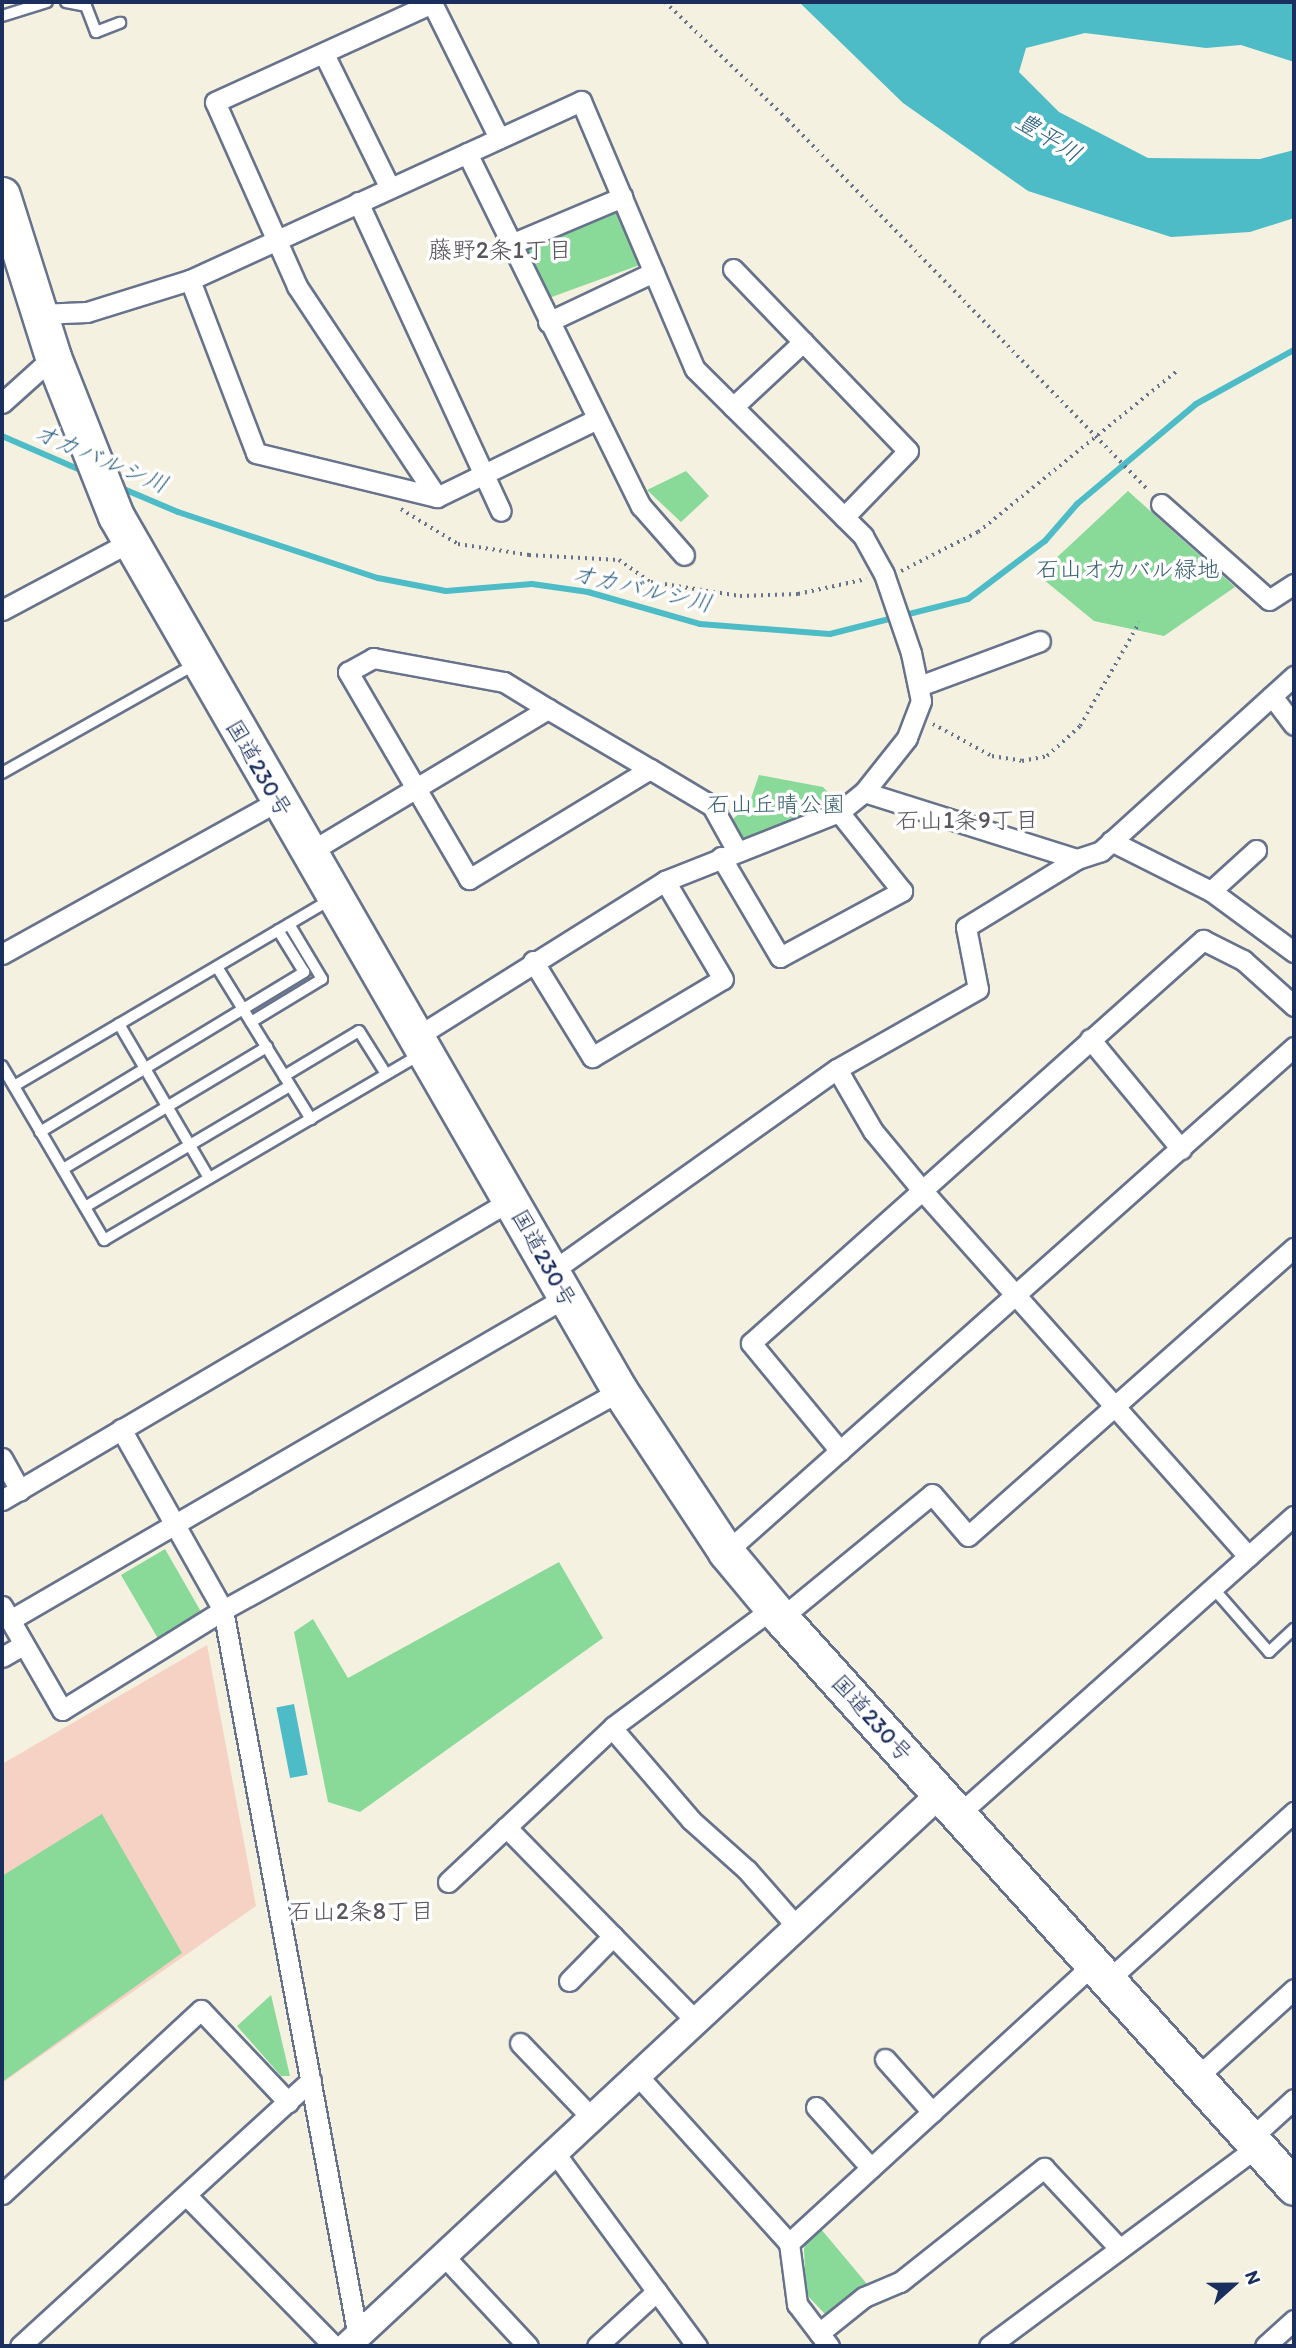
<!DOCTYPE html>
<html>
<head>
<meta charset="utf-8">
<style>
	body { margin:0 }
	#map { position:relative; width:1296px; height:2348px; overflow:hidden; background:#f5f1e1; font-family:Itim,"Klee One",sans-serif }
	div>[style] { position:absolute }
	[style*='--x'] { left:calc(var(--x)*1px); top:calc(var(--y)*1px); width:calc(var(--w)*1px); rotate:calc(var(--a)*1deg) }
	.built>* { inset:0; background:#f5d2c3 }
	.green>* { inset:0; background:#89d999; transform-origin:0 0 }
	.water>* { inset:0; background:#4ebcc6; transform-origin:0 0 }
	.stream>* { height:6px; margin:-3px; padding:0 3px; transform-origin:3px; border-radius:3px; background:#4ebcc6 }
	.path>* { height:3.5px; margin-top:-1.75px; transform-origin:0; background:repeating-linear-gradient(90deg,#67738c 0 2px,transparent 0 7px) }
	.roads { filter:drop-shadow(2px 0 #67738c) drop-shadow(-2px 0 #67738c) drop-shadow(0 2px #67738c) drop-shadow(0 -2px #67738c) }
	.lane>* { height:10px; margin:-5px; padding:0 5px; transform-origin:5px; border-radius:5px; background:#fff }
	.street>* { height:19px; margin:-9.5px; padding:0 9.5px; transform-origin:9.5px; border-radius:9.5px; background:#fff }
	.secondary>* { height:26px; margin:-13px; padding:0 13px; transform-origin:13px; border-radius:13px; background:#fff }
	.highway>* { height:35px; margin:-17.5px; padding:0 17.5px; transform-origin:17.5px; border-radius:17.5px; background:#fff }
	span { translate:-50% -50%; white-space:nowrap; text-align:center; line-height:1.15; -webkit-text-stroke:7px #fff; paint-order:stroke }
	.park-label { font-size:23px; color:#3c6270 }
	.street-label { font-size:23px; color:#1b2f5e }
	.water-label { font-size:24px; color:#2d6082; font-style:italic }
	.neighbourhood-label { font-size:24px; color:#5a565d }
	.frame { position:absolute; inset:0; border:4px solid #1b2f5e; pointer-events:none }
	.north { position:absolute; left:1198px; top:2250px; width:70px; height:70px; -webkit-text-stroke:5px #fff; paint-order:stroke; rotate:69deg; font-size:19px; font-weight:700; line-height:28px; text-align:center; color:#1b2f5e }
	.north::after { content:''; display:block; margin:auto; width:24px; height:32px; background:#1b2f5e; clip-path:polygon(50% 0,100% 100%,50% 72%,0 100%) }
</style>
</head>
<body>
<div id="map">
	<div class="built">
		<i style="clip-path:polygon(207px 1645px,256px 1906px,2px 2083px,2px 1764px)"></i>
	</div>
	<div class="green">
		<i style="left:618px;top:210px;width:59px;height:103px;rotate:70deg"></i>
		<i style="clip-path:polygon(686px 471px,709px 496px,681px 522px,647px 490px)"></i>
		<i style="clip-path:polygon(1128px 491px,1235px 587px,1164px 636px,1094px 621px,1038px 575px)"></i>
		<i style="clip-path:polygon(759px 775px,823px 787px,838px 803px,754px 841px,740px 837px,733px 819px,749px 804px)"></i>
		<i style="clip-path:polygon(165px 1549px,200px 1610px,198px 1619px,160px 1642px,121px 1575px)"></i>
		<i style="clip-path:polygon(559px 1562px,603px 1638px,360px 1812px,328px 1802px,294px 1632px,313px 1619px,348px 1678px)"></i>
		<i style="clip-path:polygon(102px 1814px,182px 1953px,2px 2082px,2px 1876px)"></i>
		<i style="clip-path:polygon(271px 1995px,290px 2076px,281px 2076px,237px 2026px)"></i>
		<i style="clip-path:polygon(821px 2229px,867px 2284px,825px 2314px,806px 2294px,804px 2249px,807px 2240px)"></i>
	</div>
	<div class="water">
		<i style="clip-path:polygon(799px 2px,1294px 2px,1294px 62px,1241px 45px,1206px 48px,1085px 33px,1026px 48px,1019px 72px,1059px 112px,1148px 158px,1260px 159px,1294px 150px,1294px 218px,1250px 232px,1171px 237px,1028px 191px,903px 103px)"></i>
		<i style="left:294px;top:1704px;width:72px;height:18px;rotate:79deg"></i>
	</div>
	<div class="stream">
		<i style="--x:2;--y:436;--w:93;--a:23.5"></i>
		<i style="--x:119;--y:487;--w:64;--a:23"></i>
		<i style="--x:178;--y:512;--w:211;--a:18.3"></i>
		<i style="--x:378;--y:578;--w:69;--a:10.8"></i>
		<i style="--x:446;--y:591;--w:86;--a:-4.7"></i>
		<i style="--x:532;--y:584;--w:57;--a:8.1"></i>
		<i style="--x:588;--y:592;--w:116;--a:15.9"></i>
		<i style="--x:700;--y:624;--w:130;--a:4.4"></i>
		<i style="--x:830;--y:634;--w:142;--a:-14.2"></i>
		<i style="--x:968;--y:599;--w:96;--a:-37"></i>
		<i style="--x:1045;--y:541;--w:49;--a:-49.1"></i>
		<i style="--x:1077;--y:504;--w:155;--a:-40"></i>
		<i style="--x:1196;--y:404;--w:112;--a:-28.9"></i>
	</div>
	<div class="path">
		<i style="--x:665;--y:2;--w:170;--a:43.8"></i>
		<i style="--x:788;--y:120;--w:516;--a:45.78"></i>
		<i style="--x:401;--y:509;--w:67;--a:31.6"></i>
		<i style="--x:458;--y:544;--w:72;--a:8.8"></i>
		<i style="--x:529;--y:555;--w:90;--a:3.2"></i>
		<i style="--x:619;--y:560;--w:39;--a:35"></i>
		<i style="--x:651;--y:582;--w:90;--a:8.9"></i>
		<i style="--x:740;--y:596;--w:58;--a:-2"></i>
		<i style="--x:798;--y:594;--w:70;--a:-12.4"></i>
		<i style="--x:901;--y:571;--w:86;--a:-26.9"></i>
		<i style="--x:978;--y:532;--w:257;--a:-39"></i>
		<i style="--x:933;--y:724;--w:67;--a:28.5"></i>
		<i style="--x:992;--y:756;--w:30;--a:9"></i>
		<i style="--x:1022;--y:761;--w:25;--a:-11"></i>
		<i style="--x:1047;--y:756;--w:45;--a:-42.3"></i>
		<i style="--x:1080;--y:726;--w:119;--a:-60.2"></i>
	</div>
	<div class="roads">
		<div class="lane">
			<i style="--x:66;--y:2;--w:20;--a:11"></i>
			<i style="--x:86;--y:6;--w:28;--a:69"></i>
			<i style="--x:96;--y:32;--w:26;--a:-21"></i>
			<i style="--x:2;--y:16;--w:47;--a:-17.3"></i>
			<i style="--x:2;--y:773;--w:220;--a:-29.4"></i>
			<i style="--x:217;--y:967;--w:179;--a:58.3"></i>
			<i style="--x:251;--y:1022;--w:83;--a:-31.2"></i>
			<i style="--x:322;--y:979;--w:64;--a:-121"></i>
			<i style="--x:119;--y:1024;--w:178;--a:59.7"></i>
			<i style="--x:2;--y:1066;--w:202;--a:59.6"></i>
			<i style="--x:104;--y:1240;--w:368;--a:-30.4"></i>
			<i style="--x:284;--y:1076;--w:87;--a:-31"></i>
			<i style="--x:359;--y:1031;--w:51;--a:57.9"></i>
			<i style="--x:14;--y:1086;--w:367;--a:-30.5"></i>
			<i style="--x:40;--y:1132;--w:309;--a:-31.2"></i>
			<i style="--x:304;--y:972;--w:49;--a:-121.8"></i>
			<i style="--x:63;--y:1169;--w:238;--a:-30.9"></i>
			<i style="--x:85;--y:1207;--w:238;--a:-30.6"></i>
			<i style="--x:1213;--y:1588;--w:85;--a:48.8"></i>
			<i style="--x:1269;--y:1652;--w:34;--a:-43"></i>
		</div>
		<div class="street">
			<i style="--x:324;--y:54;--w:149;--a:63.8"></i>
			<i style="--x:467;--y:153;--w:394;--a:63.8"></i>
			<i style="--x:641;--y:506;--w:65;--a:48.7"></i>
			<i style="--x:358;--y:202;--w:340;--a:65.2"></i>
			<i style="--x:511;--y:244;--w:121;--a:-22.9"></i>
			<i style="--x:733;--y:269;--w:252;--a:46.1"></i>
			<i style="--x:908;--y:451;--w:92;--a:134.1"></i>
			<i style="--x:190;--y:280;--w:185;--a:69.1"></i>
			<i style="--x:256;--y:453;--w:186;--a:13.7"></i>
			<i style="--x:437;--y:497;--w:176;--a:-26"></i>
			<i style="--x:39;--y:314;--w:48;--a:-2.4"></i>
			<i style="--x:87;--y:312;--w:108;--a:-17.3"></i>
			<i style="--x:190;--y:280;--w:430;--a:-24.6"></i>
			<i style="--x:581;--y:101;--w:291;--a:67"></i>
			<i style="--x:695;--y:369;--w:237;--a:44.8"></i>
			<i style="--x:863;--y:536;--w:43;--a:61.1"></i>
			<i style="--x:884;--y:574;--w:83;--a:71.1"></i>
			<i style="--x:911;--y:653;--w:49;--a:78.2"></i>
			<i style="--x:921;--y:701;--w:40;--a:111"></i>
			<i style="--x:907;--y:738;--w:69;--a:128.5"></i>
			<i style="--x:864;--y:792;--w:32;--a:141"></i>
			<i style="--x:839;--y:812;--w:187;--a:158.4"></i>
			<i style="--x:665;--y:881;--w:294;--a:147.9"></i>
			<i style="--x:548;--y:322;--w:117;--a:-25.3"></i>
			<i style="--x:2;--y:403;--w:69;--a:-42"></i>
			<i style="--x:733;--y:407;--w:96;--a:-42.9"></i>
			<i style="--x:437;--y:497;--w:253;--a:-123.6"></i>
			<i style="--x:297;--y:286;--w:201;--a:-114"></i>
			<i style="--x:215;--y:102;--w:239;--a:-24.5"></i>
			<i style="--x:432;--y:3;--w:151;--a:63.6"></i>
			<i style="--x:1161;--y:504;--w:144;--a:41.6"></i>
			<i style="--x:1269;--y:600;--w:30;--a:-33"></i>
			<i style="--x:2;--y:610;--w:145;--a:-28"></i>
			<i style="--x:919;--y:686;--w:129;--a:-20.4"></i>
			<i style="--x:1272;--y:696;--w:36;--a:53"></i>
			<i style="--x:650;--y:769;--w:212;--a:148.7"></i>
			<i style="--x:469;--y:879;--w:240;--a:-120.3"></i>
			<i style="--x:348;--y:672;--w:29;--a:-29"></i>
			<i style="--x:373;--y:658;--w:133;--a:10.4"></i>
			<i style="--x:504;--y:682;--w:52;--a:31.5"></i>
			<i style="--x:548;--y:709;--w:118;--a:30.5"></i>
			<i style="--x:650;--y:769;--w:72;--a:30.8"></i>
			<i style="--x:712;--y:806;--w:51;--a:60.9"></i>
			<i style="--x:864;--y:792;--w:223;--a:17.5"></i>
			<i style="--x:1111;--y:841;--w:112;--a:26.6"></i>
			<i style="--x:1211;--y:891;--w:103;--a:36.3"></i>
			<i style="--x:308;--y:853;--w:280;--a:-31"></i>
			<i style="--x:721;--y:857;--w:116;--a:59.5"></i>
			<i style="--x:780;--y:957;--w:139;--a:-28.4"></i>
			<i style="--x:902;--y:891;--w:101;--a:-128.6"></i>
			<i style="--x:1211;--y:891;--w:61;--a:-42.3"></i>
			<i style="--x:2;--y:954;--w:316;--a:-29"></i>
			<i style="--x:533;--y:961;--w:113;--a:58.4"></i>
			<i style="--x:592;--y:1057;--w:152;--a:-30.8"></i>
			<i style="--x:723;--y:979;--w:114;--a:-120.6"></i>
			<i style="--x:1090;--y:1039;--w:143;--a:50.4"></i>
			<i style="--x:837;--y:1069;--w:72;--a:59.9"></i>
			<i style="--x:873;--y:1131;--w:75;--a:50.4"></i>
			<i style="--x:921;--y:1189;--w:492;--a:48.3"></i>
			<i style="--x:551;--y:1272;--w:351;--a:-35.4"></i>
			<i style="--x:837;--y:1069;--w:162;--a:-29.6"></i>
			<i style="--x:978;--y:989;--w:63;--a:-101"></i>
			<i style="--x:966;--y:927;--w:130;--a:-31.5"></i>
			<i style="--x:1077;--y:859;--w:25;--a:-18"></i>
			<i style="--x:1101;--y:851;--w:261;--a:-42.2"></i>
			<i style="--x:121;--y:1429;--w:208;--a:60.6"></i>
			<i style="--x:223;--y:1610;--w:739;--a:79.48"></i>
			<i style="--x:840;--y:1451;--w:140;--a:-129.5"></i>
			<i style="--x:751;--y:1343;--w:606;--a:-41.72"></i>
			<i style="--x:1203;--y:940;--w:45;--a:26.6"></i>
			<i style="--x:1243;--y:960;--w:69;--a:42"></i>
			<i style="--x:2;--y:1458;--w:37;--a:61"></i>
			<i style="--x:2;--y:1500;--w:591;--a:-30.51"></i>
			<i style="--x:726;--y:1552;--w:760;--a:-41.64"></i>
			<i style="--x:2;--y:1606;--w:120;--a:60"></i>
			<i style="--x:62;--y:1710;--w:190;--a:-31.8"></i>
			<i style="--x:223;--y:1610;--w:453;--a:-28.9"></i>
			<i style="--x:781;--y:1618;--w:195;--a:-39.4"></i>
			<i style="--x:932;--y:1494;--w:55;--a:49.4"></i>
			<i style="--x:968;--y:1536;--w:435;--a:-41.5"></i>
			<i style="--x:10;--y:1620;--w:643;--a:-30.15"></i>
			<i style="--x:2;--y:1657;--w:24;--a:-30"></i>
			<i style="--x:612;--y:1728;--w:121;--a:49.3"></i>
			<i style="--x:691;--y:1820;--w:75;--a:41.8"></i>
			<i style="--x:747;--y:1870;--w:76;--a:48.7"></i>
			<i style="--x:959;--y:1814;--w:448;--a:-41.7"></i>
			<i style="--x:506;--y:1827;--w:272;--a:45.6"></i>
			<i style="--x:448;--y:1882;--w:228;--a:-43.2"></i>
			<i style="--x:614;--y:1726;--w:198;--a:-36.6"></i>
			<i style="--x:1108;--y:1980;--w:251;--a:-42.1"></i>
			<i style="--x:569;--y:1981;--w:63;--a:-45.6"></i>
			<i style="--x:520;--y:2043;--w:104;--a:46.2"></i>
			<i style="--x:885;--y:2059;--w:71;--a:48.4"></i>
			<i style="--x:638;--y:2076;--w:225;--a:47.9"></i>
			<i style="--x:789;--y:2243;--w:62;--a:82.5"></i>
			<i style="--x:797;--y:2304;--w:53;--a:52.7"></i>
			<i style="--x:1196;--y:2078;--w:132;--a:-42.2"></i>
			<i style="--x:816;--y:2107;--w:82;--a:48"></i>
			<i style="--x:1250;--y:2139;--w:59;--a:-42.3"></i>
			<i style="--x:555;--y:2153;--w:240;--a:53.7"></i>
			<i style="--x:2;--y:2194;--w:271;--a:-42.8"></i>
			<i style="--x:201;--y:2010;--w:127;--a:46.6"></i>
			<i style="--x:186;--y:2195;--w:211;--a:45.6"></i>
			<i style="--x:789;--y:2243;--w:413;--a:-42.5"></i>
			<i style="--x:444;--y:2256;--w:123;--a:47"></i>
			<i style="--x:819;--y:2333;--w:58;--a:-38.7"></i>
			<i style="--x:864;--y:2297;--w:39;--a:-23"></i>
			<i style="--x:900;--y:2282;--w:184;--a:-38.4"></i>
			<i style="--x:1044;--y:2168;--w:108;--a:46.9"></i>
			<i style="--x:20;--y:2346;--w:394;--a:-42.4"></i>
			<i style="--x:597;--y:2346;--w:81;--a:-42.5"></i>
			<i style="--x:989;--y:2346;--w:334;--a:-36.6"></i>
			<i style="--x:1265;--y:2346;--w:39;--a:-42"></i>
		</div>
		<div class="secondary">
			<i style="--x:347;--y:2346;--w:812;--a:-42.95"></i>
		</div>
		<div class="highway">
			<i style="--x:2;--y:195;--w:170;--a:72.5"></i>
			<i style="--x:53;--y:357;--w:171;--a:68.4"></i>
			<i style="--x:116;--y:516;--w:1010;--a:60.06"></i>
			<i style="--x:620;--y:1391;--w:193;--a:56.6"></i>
			<i style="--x:726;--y:1552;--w:86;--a:50.2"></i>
			<i style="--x:781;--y:1618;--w:766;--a:47.96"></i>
		</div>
	</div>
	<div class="park-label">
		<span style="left:1128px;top:569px">石山オカバル緑地</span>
		<span style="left:776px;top:804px">石山丘晴公園</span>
	</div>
	<div class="street-label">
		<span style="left:259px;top:768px;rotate:60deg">国道230号</span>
		<span style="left:544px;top:1258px;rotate:61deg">国道230号</span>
		<span style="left:872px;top:1718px;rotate:48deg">国道230号</span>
	</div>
	<div class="water-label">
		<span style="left:1049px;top:137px;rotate:32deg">豊平川</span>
		<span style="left:101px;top:458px;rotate:23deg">オカバルシ川</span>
		<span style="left:642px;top:588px;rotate:13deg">オカバルシ川</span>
	</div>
	<div class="neighbourhood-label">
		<span style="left:500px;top:250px">藤野2条1丁目</span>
		<span style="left:967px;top:820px">石山1条9丁目</span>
		<span style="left:361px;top:1911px">石山2条8丁目</span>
	</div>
	<div class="frame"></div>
	<div class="north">N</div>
</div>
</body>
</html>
